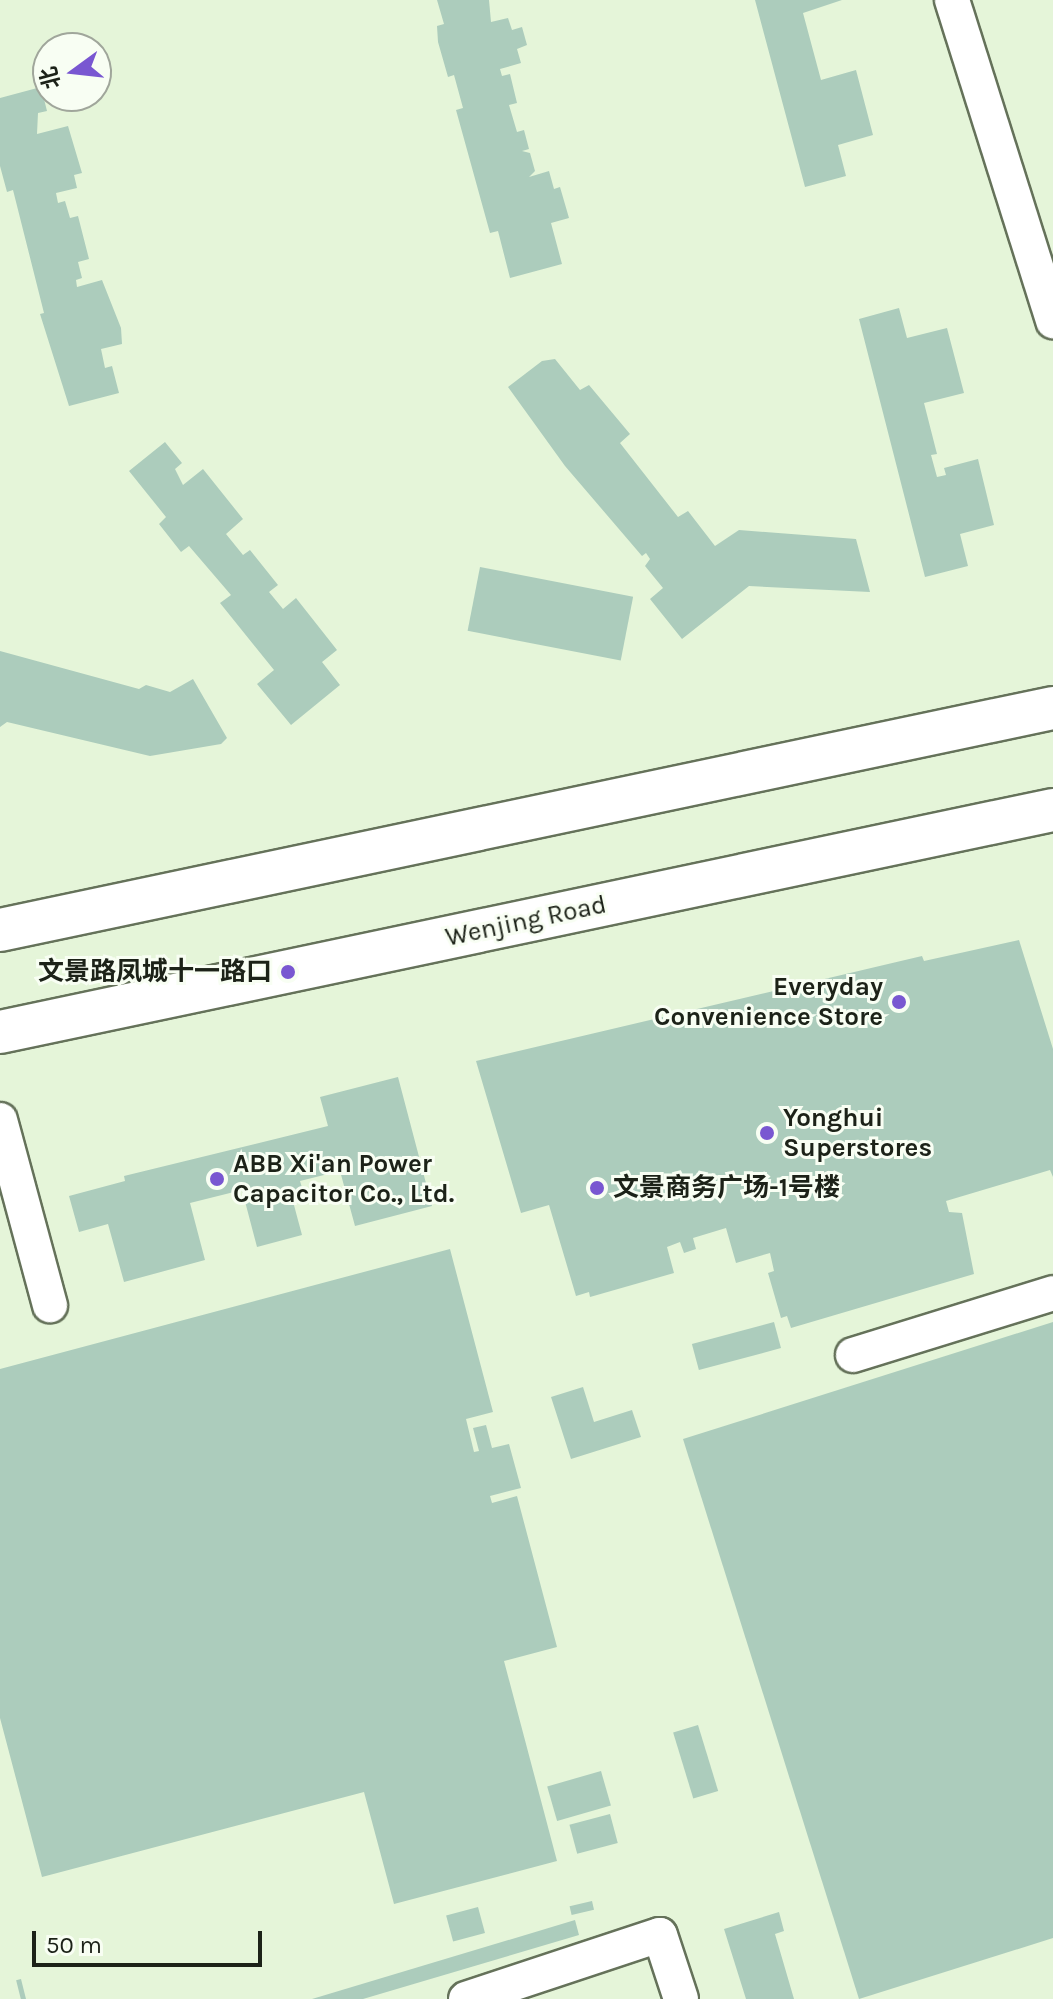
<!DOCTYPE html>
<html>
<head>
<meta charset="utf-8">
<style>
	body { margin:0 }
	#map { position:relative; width:1053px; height:1999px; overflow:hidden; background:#e5f5d9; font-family:Karla,"Noto Sans SC",sans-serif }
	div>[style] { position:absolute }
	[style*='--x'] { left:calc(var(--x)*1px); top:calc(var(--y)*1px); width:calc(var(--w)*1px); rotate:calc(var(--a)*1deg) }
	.building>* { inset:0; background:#acccbc; transform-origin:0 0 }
	.roads { filter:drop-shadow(2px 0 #65725a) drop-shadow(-2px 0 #65725a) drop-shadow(0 2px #65725a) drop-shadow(0 -2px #65725a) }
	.minor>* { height:34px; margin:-17px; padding:0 17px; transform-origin:17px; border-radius:17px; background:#fff }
	.major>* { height:42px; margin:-21px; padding:0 21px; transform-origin:21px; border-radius:21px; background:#fff }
	.dots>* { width:22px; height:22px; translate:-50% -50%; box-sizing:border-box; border:4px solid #f8fef3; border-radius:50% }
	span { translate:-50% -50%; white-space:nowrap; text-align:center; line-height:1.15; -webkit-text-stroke:6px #f8fef3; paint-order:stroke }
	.street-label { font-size:26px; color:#1c2218 }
	.poi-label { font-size:26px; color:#1c2218; font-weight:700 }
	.right { translate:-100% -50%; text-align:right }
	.left { translate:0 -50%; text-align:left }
	.north { position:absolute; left:32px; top:32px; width:80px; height:80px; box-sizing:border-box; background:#f8fef3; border:2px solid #a0a69b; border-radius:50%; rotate:255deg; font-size:22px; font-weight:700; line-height:32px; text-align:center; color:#1c2218 }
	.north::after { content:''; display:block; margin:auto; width:28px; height:36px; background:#7957d1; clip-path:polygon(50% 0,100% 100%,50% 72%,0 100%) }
	.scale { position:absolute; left:32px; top:1931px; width:230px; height:36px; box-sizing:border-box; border:4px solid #1c2218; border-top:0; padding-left:10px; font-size:24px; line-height:28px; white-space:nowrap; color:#1c2218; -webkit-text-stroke:6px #f8fef3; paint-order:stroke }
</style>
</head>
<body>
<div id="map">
	<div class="building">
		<i style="clip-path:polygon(437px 0,489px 0,491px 22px,508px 18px,512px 30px,522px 27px,527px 45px,517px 49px,521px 63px,500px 69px,502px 76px,510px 74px,517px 103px,509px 105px,517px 132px,524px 130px,529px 149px,522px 151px,530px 153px,535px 171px,529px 177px,549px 171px,554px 189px,560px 187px,569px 218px,551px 223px,562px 264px,510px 278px,498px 231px,490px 233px,456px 110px,463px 108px,454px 75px,448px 77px,438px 42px,437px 26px,444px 24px)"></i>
		<i style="clip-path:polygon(755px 0,842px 0,803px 13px,821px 80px,856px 70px,873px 135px,838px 145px,846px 176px,805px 187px)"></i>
		<i style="clip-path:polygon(41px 87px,47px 111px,38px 113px,37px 134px,68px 126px,82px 173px,74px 175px,77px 188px,56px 193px,58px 203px,65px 201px,70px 218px,78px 216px,89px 259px,78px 262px,82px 278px,76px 280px,77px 287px,102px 280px,121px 328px,122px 344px,101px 349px,105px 368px,112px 366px,119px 393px,69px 406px,40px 314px,44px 313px,13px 190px,7px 192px,0 166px,0 98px)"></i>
		<i style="clip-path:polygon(899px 308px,907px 338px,947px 328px,964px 393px,924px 403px,937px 454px,931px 455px,937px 477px,946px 475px,944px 468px,978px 459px,994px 525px,960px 534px,968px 566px,925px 577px,859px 319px)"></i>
		<i style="clip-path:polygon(555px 359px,580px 390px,589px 385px,630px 434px,620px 443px,678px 517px,688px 511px,715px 546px,739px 530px,856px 539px,870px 592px,749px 586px,682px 639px,650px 599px,663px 588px,645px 566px,650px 559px,646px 553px,642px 556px,565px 466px,508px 387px,542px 361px)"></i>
		<i style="clip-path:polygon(165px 442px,182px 463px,175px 469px,183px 485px,203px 469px,243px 519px,226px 534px,243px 555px,250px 550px,278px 585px,269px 592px,283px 609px,296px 598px,337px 650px,322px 662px,340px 685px,291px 725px,257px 684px,274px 670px,220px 603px,231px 595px,189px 546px,181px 552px,159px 524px,166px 517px,129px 471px)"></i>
		<i style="left:480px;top:567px;width:156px;height:65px;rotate:11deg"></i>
		<i style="clip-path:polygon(0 651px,139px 689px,146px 685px,170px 692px,193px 679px,227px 738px,221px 744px,150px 756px,7px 722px,0 727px)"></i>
		<i style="clip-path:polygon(1019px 940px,1053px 1049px,1053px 1177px,1050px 1170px,946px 1201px,949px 1212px,962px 1213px,974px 1274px,791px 1328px,787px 1316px,781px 1318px,768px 1273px,774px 1271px,770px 1253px,736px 1263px,726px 1228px,693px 1238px,696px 1249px,684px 1253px,680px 1242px,667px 1247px,674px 1273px,590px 1297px,589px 1292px,576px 1296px,549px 1205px,521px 1213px,476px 1061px,922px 956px,924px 961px)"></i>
		<i style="clip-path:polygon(398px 1077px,432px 1206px,355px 1226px,340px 1171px,300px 1181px,303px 1191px,291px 1194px,302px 1235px,257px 1247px,242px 1190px,190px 1203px,205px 1260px,124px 1282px,108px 1224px,79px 1232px,69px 1196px,125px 1181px,124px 1176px,328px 1126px,320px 1097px)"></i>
		<i style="clip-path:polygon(450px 1249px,493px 1412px,466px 1419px,474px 1452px,479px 1451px,473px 1428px,486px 1425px,492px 1448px,509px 1444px,521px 1488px,490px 1496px,492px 1503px,517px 1496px,557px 1647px,504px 1661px,557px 1861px,394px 1904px,364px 1792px,42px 1877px,0 1718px,0 1369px)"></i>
		<i style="left:774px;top:1322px;width:27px;height:85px;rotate:75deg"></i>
		<i style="clip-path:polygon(1053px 1322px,1053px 1938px,859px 1999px,683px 1439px)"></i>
		<i style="clip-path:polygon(583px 1387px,594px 1422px,632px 1410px,641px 1437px,571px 1459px,551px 1397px)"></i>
		<i style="left:698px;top:1725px;width:69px;height:26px;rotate:73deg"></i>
		<i style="left:601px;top:1771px;width:36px;height:56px;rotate:74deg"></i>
		<i style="left:610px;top:1814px;width:30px;height:42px;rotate:75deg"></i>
		<i style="left:592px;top:1901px;width:9px;height:23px;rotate:77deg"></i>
		<i style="left:478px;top:1907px;width:27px;height:33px;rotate:75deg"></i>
		<i style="clip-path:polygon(779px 1912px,784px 1931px,775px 1934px,794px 1999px,746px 1999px,724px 1929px)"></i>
		<i style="clip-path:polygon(575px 1920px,579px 1935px,363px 1999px,312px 1999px)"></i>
		<i style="left:21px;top:1979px;width:21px;height:5px;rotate:76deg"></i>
	</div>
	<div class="roads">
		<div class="minor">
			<i style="--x:952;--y:0;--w:337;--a:72.5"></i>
			<i style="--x:0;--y:1120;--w:192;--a:74.9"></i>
			<i style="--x:853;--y:1355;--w:209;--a:-17.2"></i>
			<i style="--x:466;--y:1999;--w:204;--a:-18.3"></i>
			<i style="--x:660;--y:1935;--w:67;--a:71.8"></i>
		</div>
		<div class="major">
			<i style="--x:0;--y:930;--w:1076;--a:-11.91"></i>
			<i style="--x:0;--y:1032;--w:1076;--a:-11.91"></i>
		</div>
	</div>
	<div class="dots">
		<i style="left:288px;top:972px;background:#7957d1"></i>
		<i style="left:899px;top:1002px;background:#7957d1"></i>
		<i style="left:767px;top:1133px;background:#7957d1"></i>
		<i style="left:217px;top:1179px;background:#7957d1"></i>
		<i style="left:597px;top:1188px;background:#7957d1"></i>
	</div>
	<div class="street-label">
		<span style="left:526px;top:921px;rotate:-12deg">Wenjing Road</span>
	</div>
	<div class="poi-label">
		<span class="right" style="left:272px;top:972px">文景路凤城十一路口</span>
		<span class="right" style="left:883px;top:1002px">Everyday<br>Convenience Store</span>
		<span class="left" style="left:783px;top:1133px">Yonghui<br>Superstores</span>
		<span class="left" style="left:233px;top:1179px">ABB Xi'an Power<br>Capacitor Co., Ltd.</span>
		<span class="left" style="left:613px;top:1188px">文景商务广场-1号楼</span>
	</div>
	<div class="north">北</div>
	<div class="scale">50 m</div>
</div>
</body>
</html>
